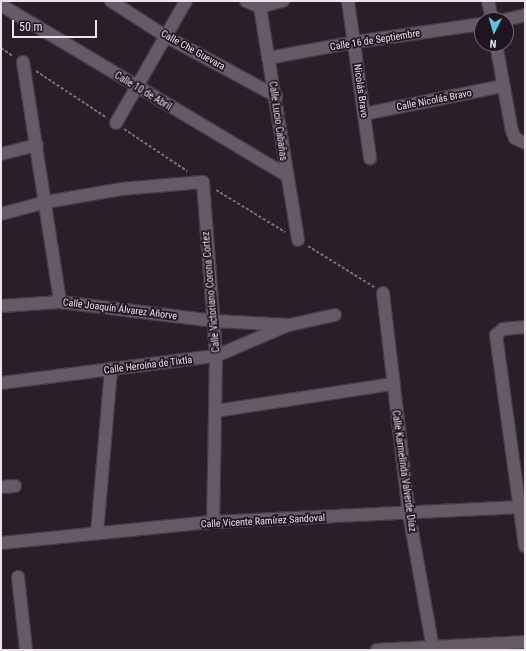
<!DOCTYPE html>
<html>
<head>
<meta charset="utf-8">
<style>
	body { margin:0 }
	#map { position:relative; width:526px; height:651px; overflow:hidden; background:#291f29; font-family:"Roboto Condensed",sans-serif }
	div>[style] { position:absolute }
	[style*='--x'] { left:calc(var(--x)*1px); top:calc(var(--y)*1px); width:calc(var(--w)*1px); rotate:calc(var(--a)*1deg) }
	.path>* { height:2px; margin-top:-1px; transform-origin:0; background:repeating-linear-gradient(90deg,#797079 0 3px,transparent 0 5px) }
	.roads { filter:drop-shadow(1px 0 #453d46) drop-shadow(-1px 0 #453d46) drop-shadow(0 1px #453d46) drop-shadow(0 -1px #453d46) }
	.minor>* { height:12px; margin:-6px; padding:0 6px; transform-origin:6px; border-radius:6px; background:#665a66 }
	span { translate:-50% -50%; white-space:nowrap; text-align:center; line-height:1.15; -webkit-text-stroke:3.5px #1f1520; paint-order:stroke }
	.street-label { font-size:10px; color:#ebe4eb }
	.frame { position:absolute; inset:0; border:2px solid #ebe4eb; pointer-events:none }
	.north { position:absolute; left:474px; top:12px; width:40px; height:40px; box-sizing:border-box; background:#1f1520; border:1px solid #716871; border-radius:50%; rotate:185deg; font-size:11px; font-weight:700; line-height:16px; text-align:center; color:#ebe4eb }
	.north::after { content:''; display:block; margin:auto; width:14px; height:18px; background:#52cbd8; clip-path:polygon(50% 0,100% 100%,50% 72%,0 100%) }
	.scale { position:absolute; left:12px; top:20px; width:85px; height:18px; box-sizing:border-box; border:2px solid #ebe4eb; border-top:0; padding-left:5px; font-size:12px; line-height:14px; white-space:nowrap; color:#ebe4eb; -webkit-text-stroke:3px #1f1520; paint-order:stroke }
</style>
</head>
<body>
<div id="map">
	<div class="path">
		<i style="--x:1;--y:48;--w:14;--a:34"></i>
		<i style="--x:36;--y:71;--w:85;--a:33.5"></i>
		<i style="--x:124;--y:129;--w:76;--a:33.7"></i>
		<i style="--x:216;--y:190;--w:81;--a:31.3"></i>
		<i style="--x:308;--y:246;--w:78;--a:31.8"></i>
	</div>
	<div class="roads">
		<div class="minor">
			<i style="--x:111;--y:1;--w:67;--a:32.7"></i>
			<i style="--x:167;--y:37;--w:124;--a:28.4"></i>
			<i style="--x:246;--y:1;--w:15;--a:23"></i>
			<i style="--x:260;--y:7;--w:24;--a:-15"></i>
			<i style="--x:259;--y:1;--w:242;--a:80.7"></i>
			<i style="--x:348;--y:1;--w:159;--a:82"></i>
			<i style="--x:488;--y:1;--w:19;--a:78"></i>
			<i style="--x:1;--y:5;--w:332;--a:30.8"></i>
			<i style="--x:504;--y:20;--w:22;--a:-13"></i>
			<i style="--x:496;--y:44;--w:88;--a:79.6"></i>
			<i style="--x:512;--y:131;--w:8;--a:67"></i>
			<i style="--x:515;--y:138;--w:11;--a:27"></i>
			<i style="--x:268;--y:58;--w:88;--a:-10.4"></i>
			<i style="--x:355;--y:42;--w:128;--a:-8.1"></i>
			<i style="--x:23;--y:62;--w:243;--a:81.2"></i>
			<i style="--x:364;--y:114;--w:142;--a:-11.4"></i>
			<i style="--x:116;--y:123;--w:141;--a:-60.2"></i>
			<i style="--x:1;--y:154;--w:37;--a:-14"></i>
			<i style="--x:1;--y:214;--w:47;--a:-14.9"></i>
			<i style="--x:46;--y:202;--w:76;--a:-9.8"></i>
			<i style="--x:121;--y:189;--w:82;--a:-4.9"></i>
			<i style="--x:203;--y:182;--w:174;--a:85.7"></i>
			<i style="--x:216;--y:356;--w:166;--a:91"></i>
			<i style="--x:383;--y:293;--w:223;--a:83.3"></i>
			<i style="--x:409;--y:514;--w:137;--a:79.9"></i>
			<i style="--x:1;--y:306;--w:59;--a:-3.9"></i>
			<i style="--x:60;--y:302;--w:156;--a:7"></i>
			<i style="--x:215;--y:321;--w:74;--a:3.1"></i>
			<i style="--x:289;--y:325;--w:47;--a:-12.3"></i>
			<i style="--x:525;--y:327;--w:22;--a:175"></i>
			<i style="--x:503;--y:329;--w:9;--a:139"></i>
			<i style="--x:496;--y:335;--w:213;--a:82.2"></i>
			<i style="--x:1;--y:383;--w:217;--a:-7.2"></i>
			<i style="--x:216;--y:356;--w:76;--a:-23.2"></i>
			<i style="--x:216;--y:411;--w:178;--a:-8.7"></i>
			<i style="--x:1;--y:487;--w:14;--a:-4"></i>
			<i style="--x:97;--y:533;--w:165;--a:-85.1"></i>
			<i style="--x:1;--y:543;--w:213;--a:-5.7"></i>
			<i style="--x:213;--y:522;--w:312;--a:-2.8"></i>
			<i style="--x:18;--y:577;--w:73;--a:83.7"></i>
			<i style="--x:377;--y:650;--w:148;--a:-3.1"></i>
		</div>
	</div>
	<div class="street-label">
		<span style="left:375px;top:40px;rotate:-9deg">Calle 16 de Septiembre</span>
		<span style="left:193px;top:50px;rotate:29deg">Calle Che Guevara</span>
		<span style="left:143px;top:91px;rotate:31deg">Calle 10 de Abril</span>
		<span style="left:361px;top:91px;rotate:82deg">Nicolás Bravo</span>
		<span style="left:434px;top:100px;rotate:-11deg">Calle Nicolás Bravo</span>
		<span style="left:278px;top:121px;rotate:82deg">Calle Lucio Cabañas</span>
		<span style="left:211px;top:292px;rotate:-95deg">Calle Victoriano Corona Cortez</span>
		<span style="left:120px;top:309px;rotate:7deg">Calle Joaquín Álvarez Añorve</span>
		<span style="left:148px;top:365px;rotate:-7deg">Calle Heroína de Tixtla</span>
		<span style="left:404px;top:471px;rotate:82deg">Calle Karmelinda Valverde Díaz</span>
		<span style="left:263px;top:521px;rotate:-3deg">Calle Vicente Ramírez Sandoval</span>
	</div>
	<div class="frame"></div>
	<div class="north">N</div>
	<div class="scale">50 m</div>
</div>
</body>
</html>
